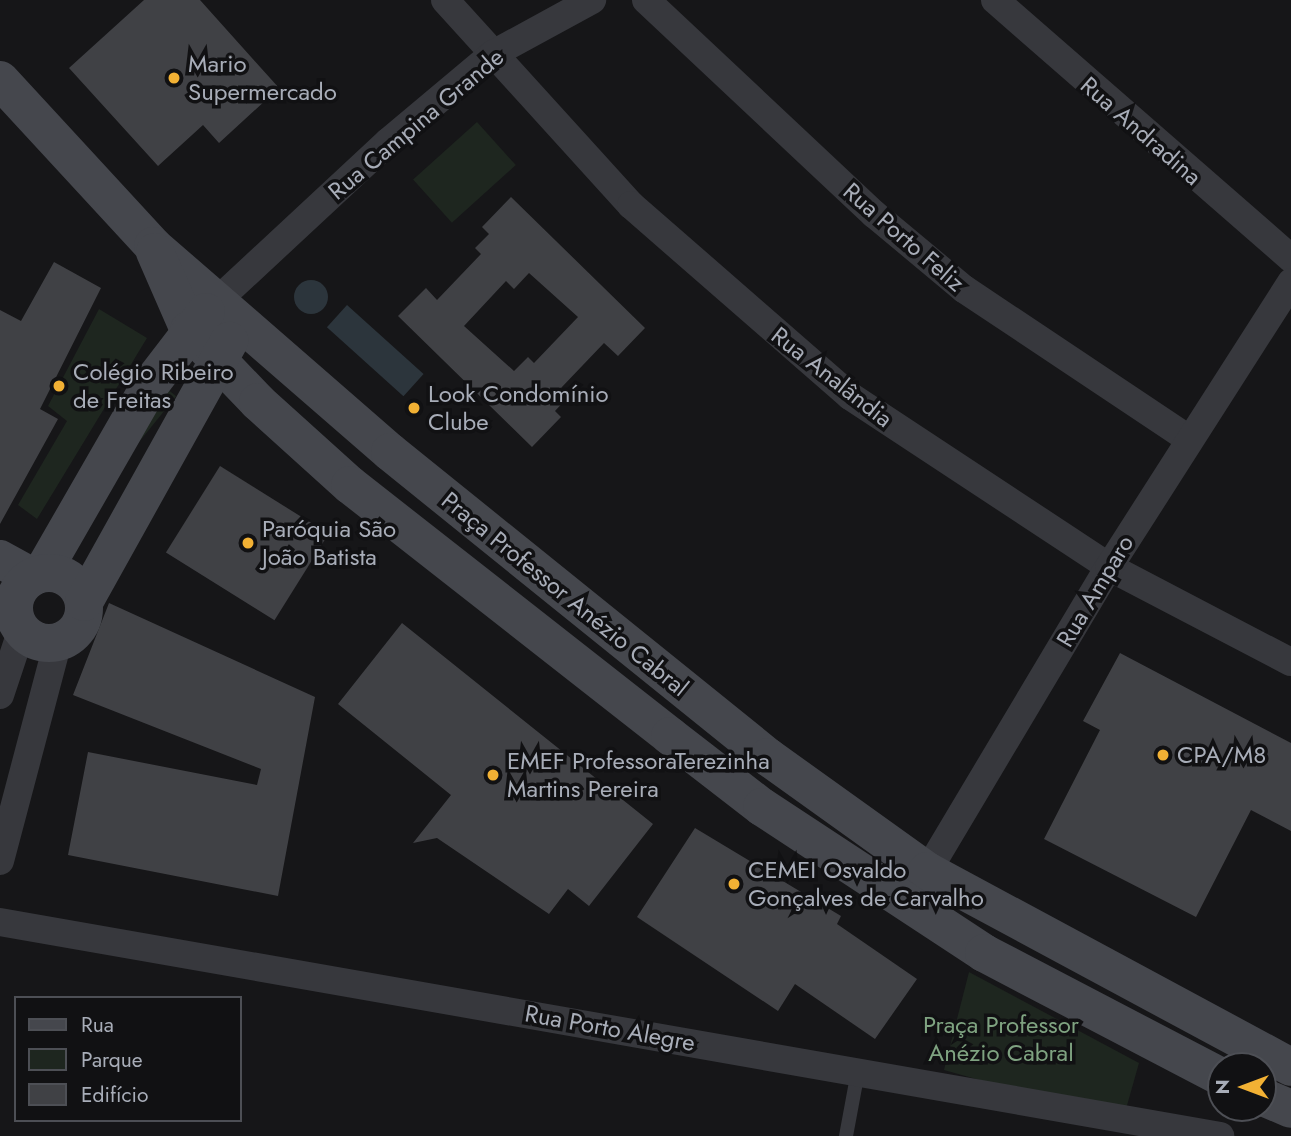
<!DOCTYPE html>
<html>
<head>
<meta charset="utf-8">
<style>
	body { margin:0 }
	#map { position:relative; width:1291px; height:1136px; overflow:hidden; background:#161618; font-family:Jost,sans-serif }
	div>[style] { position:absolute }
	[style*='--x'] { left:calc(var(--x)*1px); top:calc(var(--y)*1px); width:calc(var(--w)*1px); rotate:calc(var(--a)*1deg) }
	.green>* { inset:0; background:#1e261f; transform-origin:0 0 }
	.water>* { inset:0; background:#2c353c; transform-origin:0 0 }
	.round { border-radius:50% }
	.building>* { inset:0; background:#404145; transform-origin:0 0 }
	.lane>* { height:14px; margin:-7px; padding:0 7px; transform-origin:7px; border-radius:7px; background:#37383d }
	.street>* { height:28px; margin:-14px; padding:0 14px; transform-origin:14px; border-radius:14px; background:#37383d }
	.secondary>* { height:38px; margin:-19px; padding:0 19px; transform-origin:19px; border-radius:19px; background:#45474d }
	.secondary>.ring { margin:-19px; padding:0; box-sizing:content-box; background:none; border:38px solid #45474d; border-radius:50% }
	.dots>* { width:19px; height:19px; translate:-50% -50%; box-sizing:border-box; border:4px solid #111113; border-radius:50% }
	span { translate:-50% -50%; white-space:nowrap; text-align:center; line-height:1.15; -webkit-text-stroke:7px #111113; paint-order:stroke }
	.poi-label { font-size:24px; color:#a8adb8 }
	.left { translate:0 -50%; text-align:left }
	.street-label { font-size:24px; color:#a8adb8 }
	.park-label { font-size:24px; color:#7fa381 }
	.legend { position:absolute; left:14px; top:996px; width:228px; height:126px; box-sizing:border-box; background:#111113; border:2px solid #4d4f55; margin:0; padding:9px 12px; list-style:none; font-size:21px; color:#a8adb8 }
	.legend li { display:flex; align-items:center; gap:14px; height:35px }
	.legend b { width:35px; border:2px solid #4d4f55 }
	.north { position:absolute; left:1207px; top:1052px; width:70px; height:70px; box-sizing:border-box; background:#111113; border:2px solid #4d4f55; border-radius:50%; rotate:270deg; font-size:19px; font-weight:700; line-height:28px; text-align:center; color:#a8adb8 }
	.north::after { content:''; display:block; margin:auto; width:24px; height:32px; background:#f2b134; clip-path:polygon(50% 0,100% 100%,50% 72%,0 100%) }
</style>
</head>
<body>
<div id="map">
	<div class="green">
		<i style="left:477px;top:122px;width:58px;height:86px;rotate:48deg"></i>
		<i style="clip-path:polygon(99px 309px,147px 338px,37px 519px,18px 505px,67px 421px,48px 406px)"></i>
		<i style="left:166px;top:388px;width:13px;height:172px;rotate:39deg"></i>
		<i style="clip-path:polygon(969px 972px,1139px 1063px,1126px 1109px,1091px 1111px,944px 1070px)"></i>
	</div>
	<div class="water">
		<i class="round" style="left:294px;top:280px;width:34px;height:34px"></i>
		<i style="left:347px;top:305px;width:103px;height:30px;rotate:42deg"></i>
	</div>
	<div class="building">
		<i style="clip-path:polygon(144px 0,200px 0,279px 88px,219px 143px,203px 125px,158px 166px,69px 68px)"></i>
		<i style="clip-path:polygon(evenodd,511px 197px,645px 328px,618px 356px,604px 343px,561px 388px,569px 396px,555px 411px,561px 417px,532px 447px,398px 316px,426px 288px,437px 300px,481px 254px,475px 248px,489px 234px,482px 227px,511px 197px,529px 273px,578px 317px,534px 363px,528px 357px,514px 371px,464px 326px,506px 281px,514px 289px,529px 273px)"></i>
		<i style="clip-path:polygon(54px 262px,101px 288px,40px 409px,58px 419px,0 524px,0 310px,21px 321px)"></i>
		<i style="left:220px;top:466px;width:128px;height:102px;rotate:32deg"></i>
		<i style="clip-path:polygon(109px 603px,315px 697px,278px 896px,68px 855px,88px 752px,257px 785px,261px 769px,73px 695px)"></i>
		<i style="clip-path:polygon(402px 623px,653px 824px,589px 906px,568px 889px,549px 914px,437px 838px,413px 843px,451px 795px,338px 704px)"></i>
		<i style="clip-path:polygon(1120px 653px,1291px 743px,1291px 831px,1251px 810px,1196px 917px,1044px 839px,1100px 730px,1083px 721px)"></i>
		<i style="clip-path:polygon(695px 828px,841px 916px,837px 924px,917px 979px,875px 1039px,795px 984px,778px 1011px,637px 917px)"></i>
	</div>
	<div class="lane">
		<i style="--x:846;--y:1136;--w:66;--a:-79.5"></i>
	</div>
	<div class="street">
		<i style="--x:445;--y:0;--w:277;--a:47.8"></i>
		<i style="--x:631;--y:205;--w:291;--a:41.1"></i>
		<i style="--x:850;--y:396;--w:310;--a:33.4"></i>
		<i style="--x:1109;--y:567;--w:205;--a:27.6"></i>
		<i style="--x:646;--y:0;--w:313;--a:43.2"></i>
		<i style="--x:874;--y:214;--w:117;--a:39.8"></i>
		<i style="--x:964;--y:289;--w:270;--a:33.7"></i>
		<i style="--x:995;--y:0;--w:393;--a:41.1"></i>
		<i style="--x:218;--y:300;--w:232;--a:-42.9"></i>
		<i style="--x:388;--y:142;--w:137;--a:-40"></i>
		<i style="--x:493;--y:54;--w:113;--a:-28.6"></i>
		<i style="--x:0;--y:695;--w:70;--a:-71.6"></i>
		<i style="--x:0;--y:861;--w:227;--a:-75.2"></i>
		<i style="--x:918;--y:887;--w:373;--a:-59.2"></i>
		<i style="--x:1109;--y:567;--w:338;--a:-57.4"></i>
		<i style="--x:0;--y:922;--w:1239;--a:9.95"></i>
	</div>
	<div class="secondary">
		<i style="--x:0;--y:80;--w:226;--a:47.3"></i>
		<i style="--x:153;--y:246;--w:314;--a:41"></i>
		<i style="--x:390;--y:452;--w:486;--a:38.9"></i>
		<i style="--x:768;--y:757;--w:196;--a:35.6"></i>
		<i style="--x:927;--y:871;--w:413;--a:28.3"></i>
		<i style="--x:155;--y:252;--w:85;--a:66.4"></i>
		<i style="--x:189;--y:330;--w:100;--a:46.2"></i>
		<i style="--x:258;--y:402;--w:124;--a:42.1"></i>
		<i style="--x:350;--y:485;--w:407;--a:38.1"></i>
		<i style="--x:670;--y:736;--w:116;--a:37.7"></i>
		<i style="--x:762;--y:807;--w:266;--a:33.3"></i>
		<i style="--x:984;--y:953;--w:267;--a:27.6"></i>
		<i style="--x:0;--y:559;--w:37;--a:29"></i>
		<i style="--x:42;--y:573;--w:217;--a:-60.1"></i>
		<i style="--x:150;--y:385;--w:92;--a:-52.5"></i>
		<i class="ring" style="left:14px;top:573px;width:32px;height:32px"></i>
		<i style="--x:84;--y:602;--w:299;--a:-60.9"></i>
		<i style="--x:1263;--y:1097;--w:30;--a:23"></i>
	</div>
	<div class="dots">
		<i style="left:174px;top:78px;background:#f2b134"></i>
		<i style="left:59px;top:386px;background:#f2b134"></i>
		<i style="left:414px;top:408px;background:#f2b134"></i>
		<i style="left:248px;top:543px;background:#f2b134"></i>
		<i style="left:1163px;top:755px;background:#f2b134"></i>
		<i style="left:493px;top:775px;background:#f2b134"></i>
		<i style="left:734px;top:884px;background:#f2b134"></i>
	</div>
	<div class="poi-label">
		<span class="left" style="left:188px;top:78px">Mario<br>Supermercado</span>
		<span class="left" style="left:73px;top:386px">Colégio Ribeiro<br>de Freitas</span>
		<span class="left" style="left:428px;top:408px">Look Condomínio<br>Clube</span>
		<span class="left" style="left:262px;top:543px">Paróquia São<br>João Batista</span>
		<span class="left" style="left:1177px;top:755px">CPA/M8</span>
		<span class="left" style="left:507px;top:775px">EMEF ProfessoraTerezinha<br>Martins Pereira</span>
		<span class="left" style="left:748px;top:884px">CEMEI Osvaldo<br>Gonçalves de Carvalho</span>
	</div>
	<div class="street-label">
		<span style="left:416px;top:124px;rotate:-40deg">Rua Campina Grande</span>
		<span style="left:1141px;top:131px;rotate:41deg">Rua Andradina</span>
		<span style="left:904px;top:237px;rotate:41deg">Rua Porto Feliz</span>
		<span style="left:832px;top:377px;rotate:38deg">Rua Analândia</span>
		<span style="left:1095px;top:591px;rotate:-59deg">Rua Amparo</span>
		<span style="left:565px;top:594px;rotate:39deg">Praça Professor Anézio Cabral</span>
		<span style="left:610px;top:1028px;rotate:10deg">Rua Porto Alegre</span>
	</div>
	<div class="park-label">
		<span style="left:1001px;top:1039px">Praça Professor<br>Anézio Cabral</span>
	</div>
	<ul class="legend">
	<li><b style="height:9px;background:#45474d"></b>Rua</li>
	<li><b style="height:19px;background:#1e261f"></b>Parque</li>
	<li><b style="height:19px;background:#404145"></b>Edifício</li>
	</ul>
	<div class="north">N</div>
</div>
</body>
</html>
